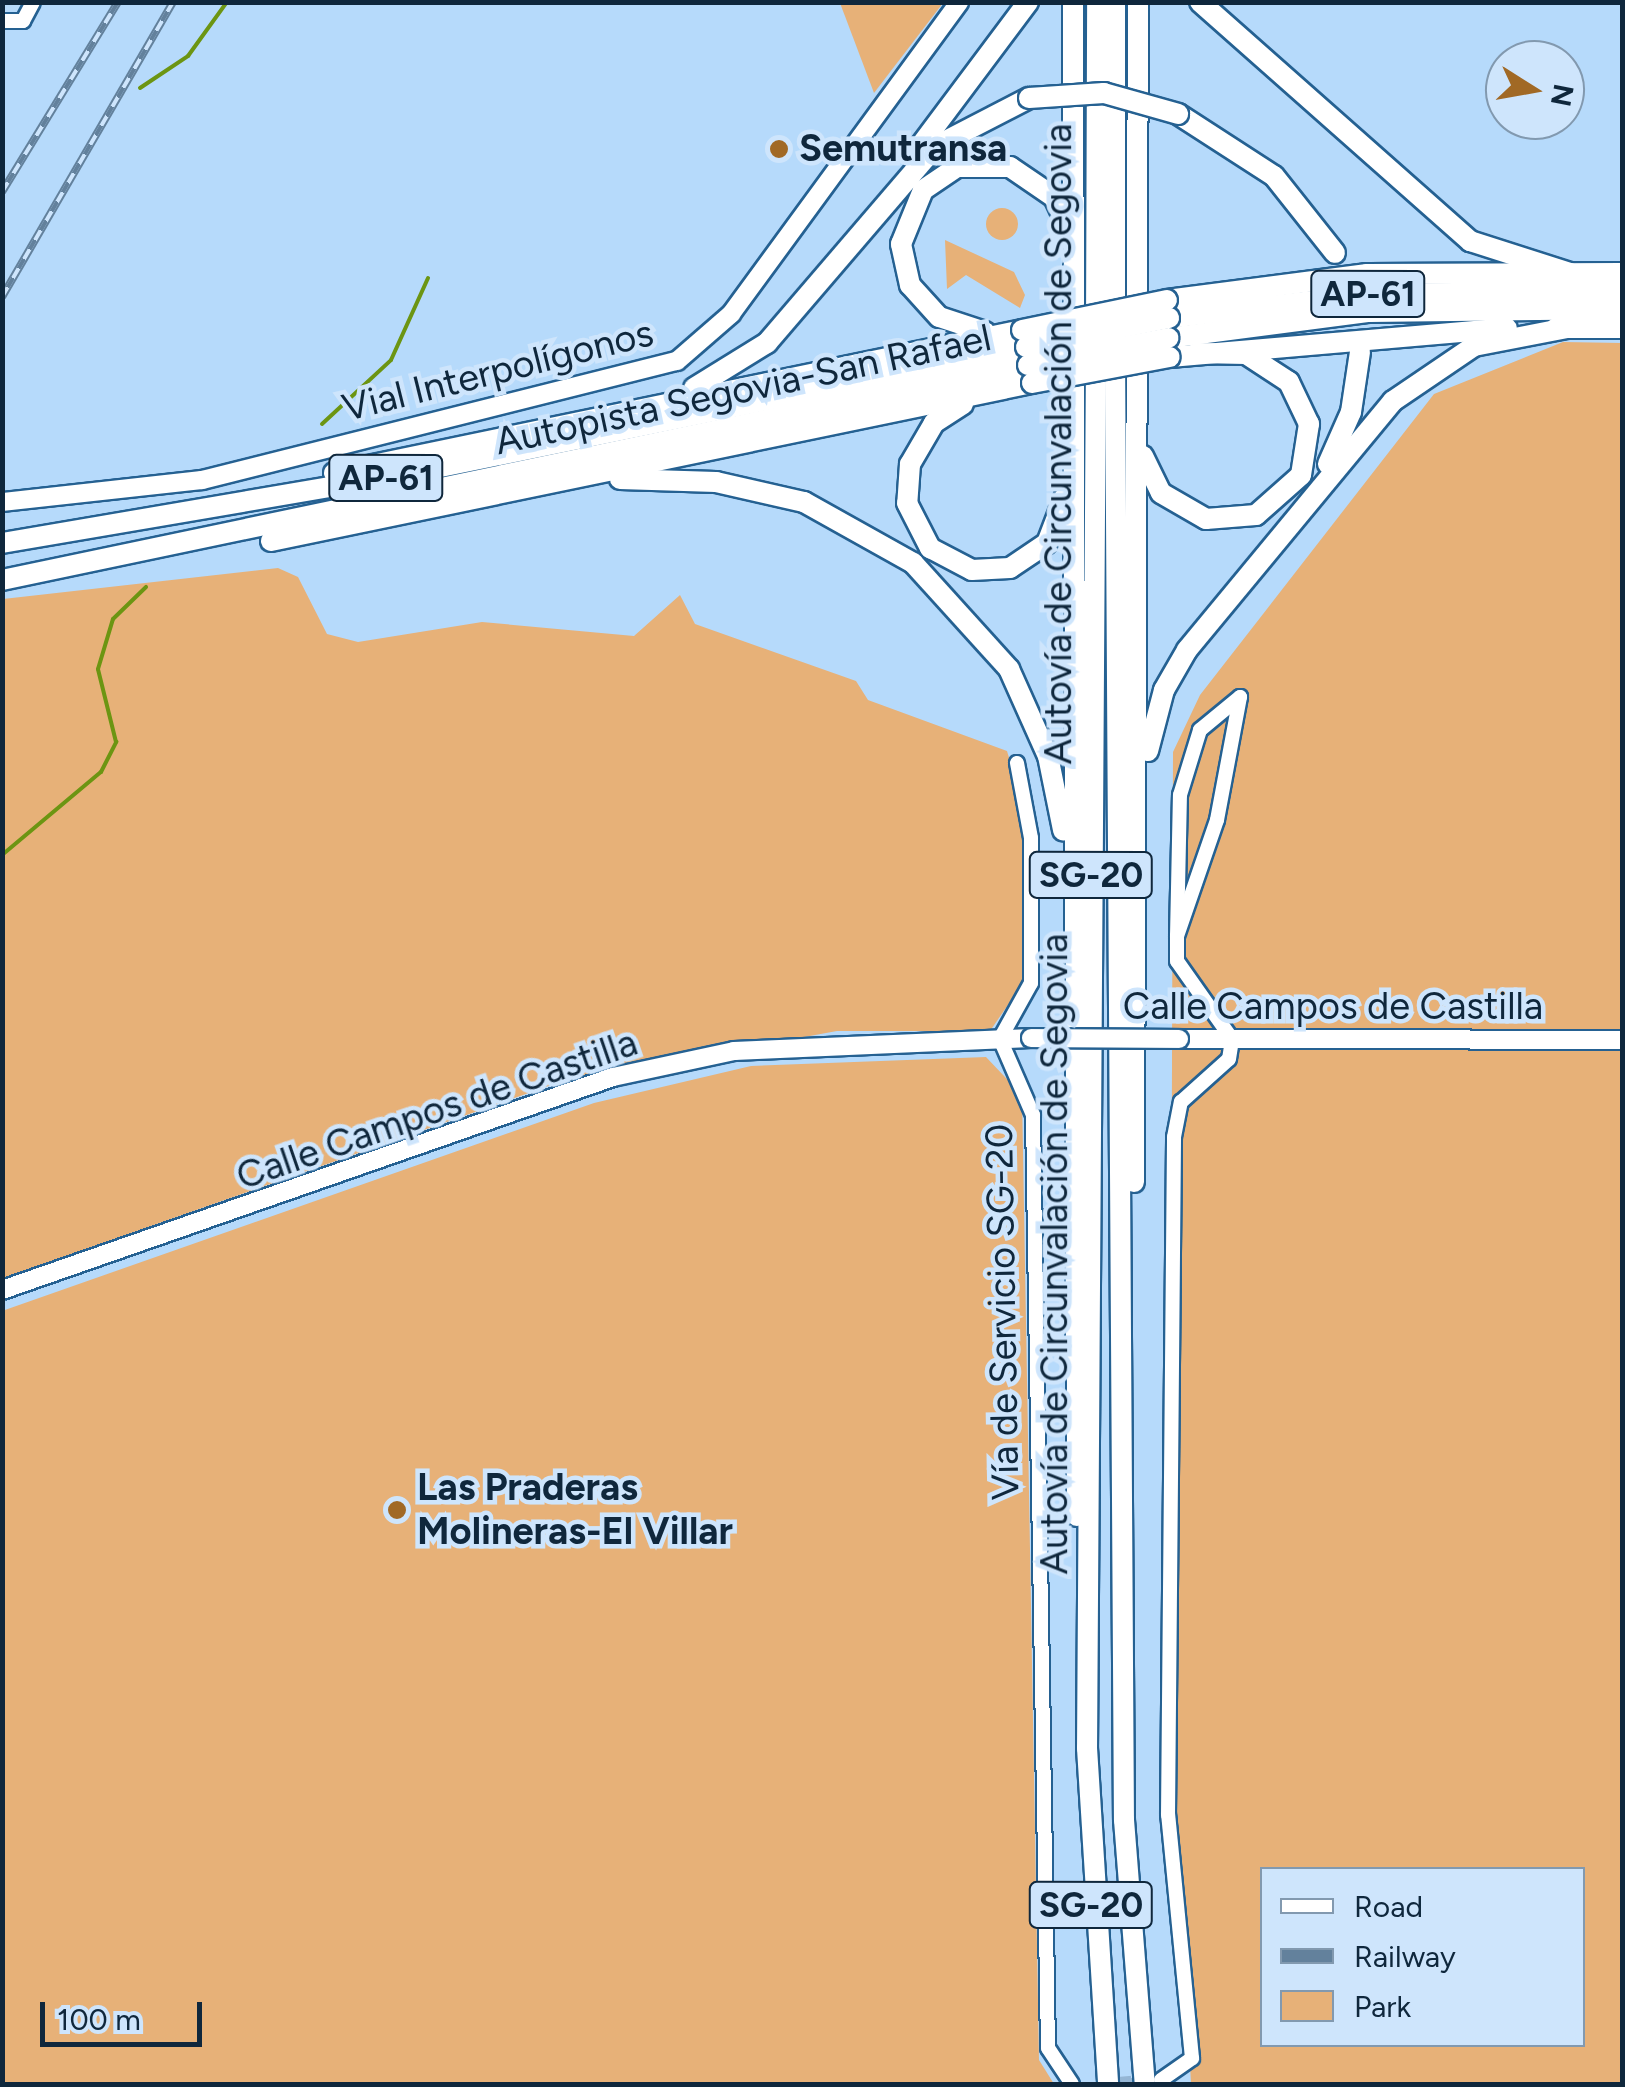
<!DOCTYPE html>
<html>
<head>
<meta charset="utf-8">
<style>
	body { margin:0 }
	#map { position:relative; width:1625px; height:2087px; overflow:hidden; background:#b6dafb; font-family:Figtree,sans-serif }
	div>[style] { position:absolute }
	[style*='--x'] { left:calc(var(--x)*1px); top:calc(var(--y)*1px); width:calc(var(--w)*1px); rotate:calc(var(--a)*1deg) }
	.green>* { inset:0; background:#e7b178 }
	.round { border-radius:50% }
	.stream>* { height:4px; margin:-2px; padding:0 2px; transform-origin:2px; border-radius:2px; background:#6c9512 }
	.minor-tunnel>* { height:14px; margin-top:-7px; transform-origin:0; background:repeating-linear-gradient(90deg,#95b6d5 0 14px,transparent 0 21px) }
	.roads { filter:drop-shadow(2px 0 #256192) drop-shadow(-2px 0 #256192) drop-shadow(0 2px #256192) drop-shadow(0 -2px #256192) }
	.minor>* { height:14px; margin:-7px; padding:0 7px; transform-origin:7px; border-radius:7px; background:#fff }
	.major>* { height:18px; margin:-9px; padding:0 9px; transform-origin:9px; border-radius:9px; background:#fff }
	.highway>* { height:20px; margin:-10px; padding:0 10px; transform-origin:10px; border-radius:10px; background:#fff }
	.rail>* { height:8px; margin-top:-4px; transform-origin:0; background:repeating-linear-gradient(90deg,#cee5fc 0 11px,#63819c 0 22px); box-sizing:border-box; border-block:2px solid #63819c }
	.bridges { filter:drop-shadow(2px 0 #256192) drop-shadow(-2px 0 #256192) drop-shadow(0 2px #256192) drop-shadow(0 -2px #256192) }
	.major-bridge>* { height:18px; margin:-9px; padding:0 9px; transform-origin:9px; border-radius:9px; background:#fff }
	.highway-bridge>* { height:20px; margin:-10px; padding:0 10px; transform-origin:10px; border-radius:10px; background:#fff }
	.dots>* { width:28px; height:28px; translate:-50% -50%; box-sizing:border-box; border:5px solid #cee5fc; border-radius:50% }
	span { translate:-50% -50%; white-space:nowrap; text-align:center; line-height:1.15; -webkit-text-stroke:9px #cee5fc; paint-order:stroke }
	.shield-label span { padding:2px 8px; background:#cee5fc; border:2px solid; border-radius:8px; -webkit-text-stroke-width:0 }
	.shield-label { font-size:35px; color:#0f273c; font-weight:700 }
	.poi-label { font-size:38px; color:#0f273c; font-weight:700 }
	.left { translate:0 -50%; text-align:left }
	.street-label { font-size:38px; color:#0f273c }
	.frame { position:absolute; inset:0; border:5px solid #0f273c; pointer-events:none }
	.legend { position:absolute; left:1260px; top:1867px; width:325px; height:180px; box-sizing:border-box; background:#cee5fc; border:2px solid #8299af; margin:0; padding:12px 18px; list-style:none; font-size:30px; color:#0f273c }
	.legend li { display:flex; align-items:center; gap:20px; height:50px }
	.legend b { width:50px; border:2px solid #8299af }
	.north { position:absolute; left:1485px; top:40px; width:100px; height:100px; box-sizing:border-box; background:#cee5fc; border:2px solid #8299af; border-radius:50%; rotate:101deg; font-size:28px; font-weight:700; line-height:40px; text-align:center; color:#0f273c }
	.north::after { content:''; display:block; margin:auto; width:35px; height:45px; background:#a16925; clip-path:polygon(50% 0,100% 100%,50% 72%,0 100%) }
	.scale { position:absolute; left:40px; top:2002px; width:162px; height:45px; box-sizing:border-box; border:5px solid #0f273c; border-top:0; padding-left:12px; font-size:30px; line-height:35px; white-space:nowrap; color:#0f273c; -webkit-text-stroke:8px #cee5fc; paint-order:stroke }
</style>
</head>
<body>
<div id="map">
	<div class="green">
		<i style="clip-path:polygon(840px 3px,943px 2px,943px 3px,874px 93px)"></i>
		<i class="round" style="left:986px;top:208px;width:32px;height:32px"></i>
		<i style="clip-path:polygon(945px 240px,1014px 272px,1025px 295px,1020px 308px,966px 275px,947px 289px)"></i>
		<i style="clip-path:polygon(evenodd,1563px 342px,1622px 343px,1622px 2084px,1191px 2084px,1170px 1681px,1173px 752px,1200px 695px,1434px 394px,1563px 342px,1262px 1870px,1582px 1870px,1582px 2044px,1262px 2044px,1262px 1870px)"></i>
		<i style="clip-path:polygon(278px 568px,298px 577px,327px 634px,358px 642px,482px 622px,634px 636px,680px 595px,695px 624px,856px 681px,868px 700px,1007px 751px,1027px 817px,1023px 983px,990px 1031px,837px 1031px,563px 1081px,3px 1278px,3px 599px)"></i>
		<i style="clip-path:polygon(986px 1057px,1022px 1095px,1039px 2060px,1054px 2084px,3px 2084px,2px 1311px,594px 1103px,751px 1066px)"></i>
	</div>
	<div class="stream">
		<i style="--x:140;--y:88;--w:58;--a:-33.7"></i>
		<i style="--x:188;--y:56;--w:67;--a:-54.2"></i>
		<i style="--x:322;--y:424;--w:94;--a:-42.8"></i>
		<i style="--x:391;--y:360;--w:90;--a:-65.7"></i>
		<i style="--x:2;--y:855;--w:129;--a:-40"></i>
		<i style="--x:101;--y:772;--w:34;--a:-63"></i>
		<i style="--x:116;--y:742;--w:75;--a:-103.9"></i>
		<i style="--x:98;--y:669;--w:52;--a:-73.3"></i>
		<i style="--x:113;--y:619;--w:46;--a:-44.1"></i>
	</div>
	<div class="minor-tunnel">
		<i style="--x:1118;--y:2084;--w:32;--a:-5"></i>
	</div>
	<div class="roads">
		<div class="minor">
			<i style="--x:2;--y:21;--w:21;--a:0"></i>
			<i style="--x:23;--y:21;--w:21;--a:-62"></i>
			<i style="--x:1017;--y:763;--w:76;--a:79.4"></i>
			<i style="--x:1031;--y:838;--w:145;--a:90"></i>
			<i style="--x:1031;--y:983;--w:64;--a:119"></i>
			<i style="--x:1000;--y:1039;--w:83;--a:66.5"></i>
			<i style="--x:1033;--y:1115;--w:933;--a:89.08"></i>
			<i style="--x:1048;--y:2048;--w:43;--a:56.3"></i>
			<i style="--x:1161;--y:2080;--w:38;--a:-35"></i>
			<i style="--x:1192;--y:2058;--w:244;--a:-95.6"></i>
			<i style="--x:1168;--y:1815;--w:678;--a:-89.49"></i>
			<i style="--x:1174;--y:1137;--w:36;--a:-79"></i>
			<i style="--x:1181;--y:1102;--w:64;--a:-41.9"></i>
			<i style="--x:1229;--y:1059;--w:20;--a:-81"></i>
			<i style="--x:1232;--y:1039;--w:95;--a:-125.2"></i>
			<i style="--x:1177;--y:961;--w:25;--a:-90"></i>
			<i style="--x:1177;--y:936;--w:141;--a:-88.8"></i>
			<i style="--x:1180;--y:795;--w:68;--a:-72.9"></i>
			<i style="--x:1200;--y:730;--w:52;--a:-39.5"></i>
			<i style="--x:1240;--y:697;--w:125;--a:100.6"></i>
			<i style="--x:1217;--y:820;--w:123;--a:109"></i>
		</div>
		<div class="major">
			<i style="--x:2;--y:502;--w:201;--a:-6.3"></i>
			<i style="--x:202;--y:480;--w:490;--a:-14.1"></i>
			<i style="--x:677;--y:361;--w:72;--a:-41"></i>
			<i style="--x:731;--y:314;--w:386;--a:-53.8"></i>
			<i style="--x:1179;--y:1039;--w:443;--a:0.1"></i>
			<i style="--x:2;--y:1290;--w:647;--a:-19.22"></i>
			<i style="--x:613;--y:1077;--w:124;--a:-12.1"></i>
			<i style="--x:734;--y:1051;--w:297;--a:-2.5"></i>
		</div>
		<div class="highway">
			<i style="--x:1073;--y:2;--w:1514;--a:89.85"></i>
			<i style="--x:1200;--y:2;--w:361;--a:41.5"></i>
			<i style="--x:1470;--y:241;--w:105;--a:17.7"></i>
			<i style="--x:1178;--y:114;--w:114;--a:32.9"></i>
			<i style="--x:1274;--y:176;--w:98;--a:51.6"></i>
			<i style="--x:918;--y:149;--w:184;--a:-53.2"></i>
			<i style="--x:1167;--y:300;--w:202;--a:-7.4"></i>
			<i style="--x:1367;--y:274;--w:255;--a:-0.2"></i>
			<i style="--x:1169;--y:318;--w:202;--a:-6.8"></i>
			<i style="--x:1370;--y:294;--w:252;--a:-0.7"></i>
			<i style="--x:1115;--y:324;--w:322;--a:-90"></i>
			<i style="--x:1556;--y:328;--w:66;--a:0"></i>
			<i style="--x:1096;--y:329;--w:327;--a:-89.8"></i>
			<i style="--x:985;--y:332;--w:48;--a:-161.9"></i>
			<i style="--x:939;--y:317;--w:43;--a:-132.2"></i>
			<i style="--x:910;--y:285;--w:42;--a:-102.4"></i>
			<i style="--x:901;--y:244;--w:58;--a:-67.8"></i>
			<i style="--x:923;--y:190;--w:41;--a:-34.1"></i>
			<i style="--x:957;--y:167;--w:53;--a:0"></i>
			<i style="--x:1010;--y:167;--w:53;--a:34.3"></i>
			<i style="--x:1054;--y:197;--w:31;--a:65"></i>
			<i style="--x:1168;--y:338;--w:203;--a:-7.4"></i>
			<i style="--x:1369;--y:312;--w:253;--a:-0.7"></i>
			<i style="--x:1115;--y:353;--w:1467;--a:89.65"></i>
			<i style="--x:1124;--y:1820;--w:265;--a:85.5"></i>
			<i style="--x:1170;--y:357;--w:338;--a:-4.9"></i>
			<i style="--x:1096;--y:358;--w:1390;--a:90.37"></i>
			<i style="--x:1087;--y:1748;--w:337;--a:86.4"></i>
			<i style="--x:694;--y:388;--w:86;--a:-31.7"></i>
			<i style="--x:767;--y:343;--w:260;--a:-49.4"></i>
			<i style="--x:936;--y:146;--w:105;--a:-27.3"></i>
			<i style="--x:963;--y:404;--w:35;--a:147"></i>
			<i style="--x:934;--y:423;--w:48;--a:120.3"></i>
			<i style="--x:910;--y:464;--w:39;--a:94"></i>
			<i style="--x:907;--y:503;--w:51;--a:62.9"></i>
			<i style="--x:930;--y:548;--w:47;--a:27.6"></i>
			<i style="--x:972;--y:570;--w:38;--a:-3"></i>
			<i style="--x:1010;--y:568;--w:45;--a:-34"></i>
			<i style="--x:1047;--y:543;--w:50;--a:-69"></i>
			<i style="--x:1143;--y:456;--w:41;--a:64.1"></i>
			<i style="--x:1161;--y:493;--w:52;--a:30"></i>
			<i style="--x:1206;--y:519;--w:50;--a:-4.6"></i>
			<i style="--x:1256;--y:515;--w:60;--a:-41.6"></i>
			<i style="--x:1301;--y:475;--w:52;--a:-81.1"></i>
			<i style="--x:1309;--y:424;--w:47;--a:-115.5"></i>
			<i style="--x:1289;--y:382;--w:51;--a:-146.9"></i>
			<i style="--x:1246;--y:354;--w:49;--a:-178.8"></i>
			<i style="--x:1328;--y:464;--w:57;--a:-66.1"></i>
			<i style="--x:1351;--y:412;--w:61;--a:-81.5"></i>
			<i style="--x:334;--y:473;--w:703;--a:-11.74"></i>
			<i style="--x:620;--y:479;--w:96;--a:1.8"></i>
			<i style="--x:716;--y:482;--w:90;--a:12.8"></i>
			<i style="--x:804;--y:502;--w:125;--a:29.2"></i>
			<i style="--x:913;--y:563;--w:143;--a:47.8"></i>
			<i style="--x:1009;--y:669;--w:95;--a:65.9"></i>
			<i style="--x:1048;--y:756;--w:76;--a:78.5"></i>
			<i style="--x:271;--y:541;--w:777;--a:-11.73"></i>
			<i style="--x:2;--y:543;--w:420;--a:-9.7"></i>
			<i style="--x:416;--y:472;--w:623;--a:-11.58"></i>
			<i style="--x:2;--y:580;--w:1048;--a:-11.84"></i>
			<i style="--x:1148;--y:751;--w:63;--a:-75.3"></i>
			<i style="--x:1164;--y:690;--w:46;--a:-60.1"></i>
			<i style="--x:1187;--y:650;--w:323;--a:-50.4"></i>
			<i style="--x:1393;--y:401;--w:98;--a:-34.2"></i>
			<i style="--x:1474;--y:346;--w:95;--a:-11"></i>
			<i style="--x:1134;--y:1182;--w:1180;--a:-89.81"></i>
		</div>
	</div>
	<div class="rail">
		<i style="--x:2;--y:192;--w:223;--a:-58.6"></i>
		<i style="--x:2;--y:297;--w:341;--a:-59.9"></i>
	</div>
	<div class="bridges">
		<div class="major-bridge">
			<i style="--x:1031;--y:1038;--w:148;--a:0.4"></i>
		</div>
		<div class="highway-bridge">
			<i style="--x:1029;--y:98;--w:75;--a:-3.8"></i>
			<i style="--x:1104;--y:93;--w:77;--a:15.8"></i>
			<i style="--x:1022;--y:330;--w:148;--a:-11.7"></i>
			<i style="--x:1026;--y:347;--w:146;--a:-11.5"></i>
			<i style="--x:1028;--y:365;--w:143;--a:-10.9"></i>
			<i style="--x:1032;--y:383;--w:140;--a:-10.7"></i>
		</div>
	</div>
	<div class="dots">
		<i style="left:779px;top:149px;background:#a16925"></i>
		<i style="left:397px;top:1510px;background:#a16925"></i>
	</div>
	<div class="shield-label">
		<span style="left:1368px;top:294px">AP-61</span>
		<span style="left:386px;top:478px">AP-61</span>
		<span style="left:1091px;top:875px">SG-20</span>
		<span style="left:1091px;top:1905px">SG-20</span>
	</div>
	<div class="poi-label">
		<span class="left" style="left:799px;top:149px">Semutransa</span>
		<span class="left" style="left:417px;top:1510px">Las Praderas<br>Molineras-El Villar</span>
	</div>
	<div class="street-label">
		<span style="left:498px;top:371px;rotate:-14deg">Vial Interpolígonos</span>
		<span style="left:743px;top:390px;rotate:-12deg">Autopista Segovia-San Rafael</span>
		<span style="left:1059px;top:444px;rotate:-90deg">Autovía de Circunvalación de Segovia</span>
		<span style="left:1333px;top:1007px">Calle Campos de Castilla</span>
		<span style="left:437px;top:1110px;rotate:-19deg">Calle Campos de Castilla</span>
		<span style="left:1055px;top:1254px;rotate:-90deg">Autovía de Circunvalación de Segovia</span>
		<span style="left:1003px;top:1312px;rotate:-91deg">Vía de Servicio SG-20</span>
	</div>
	<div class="frame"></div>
	<ul class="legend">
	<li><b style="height:12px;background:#fff"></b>Road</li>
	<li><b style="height:12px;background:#63819c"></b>Railway</li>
	<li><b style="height:28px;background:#e7b178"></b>Park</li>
	</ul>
	<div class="north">N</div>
	<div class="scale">100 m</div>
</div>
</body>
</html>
